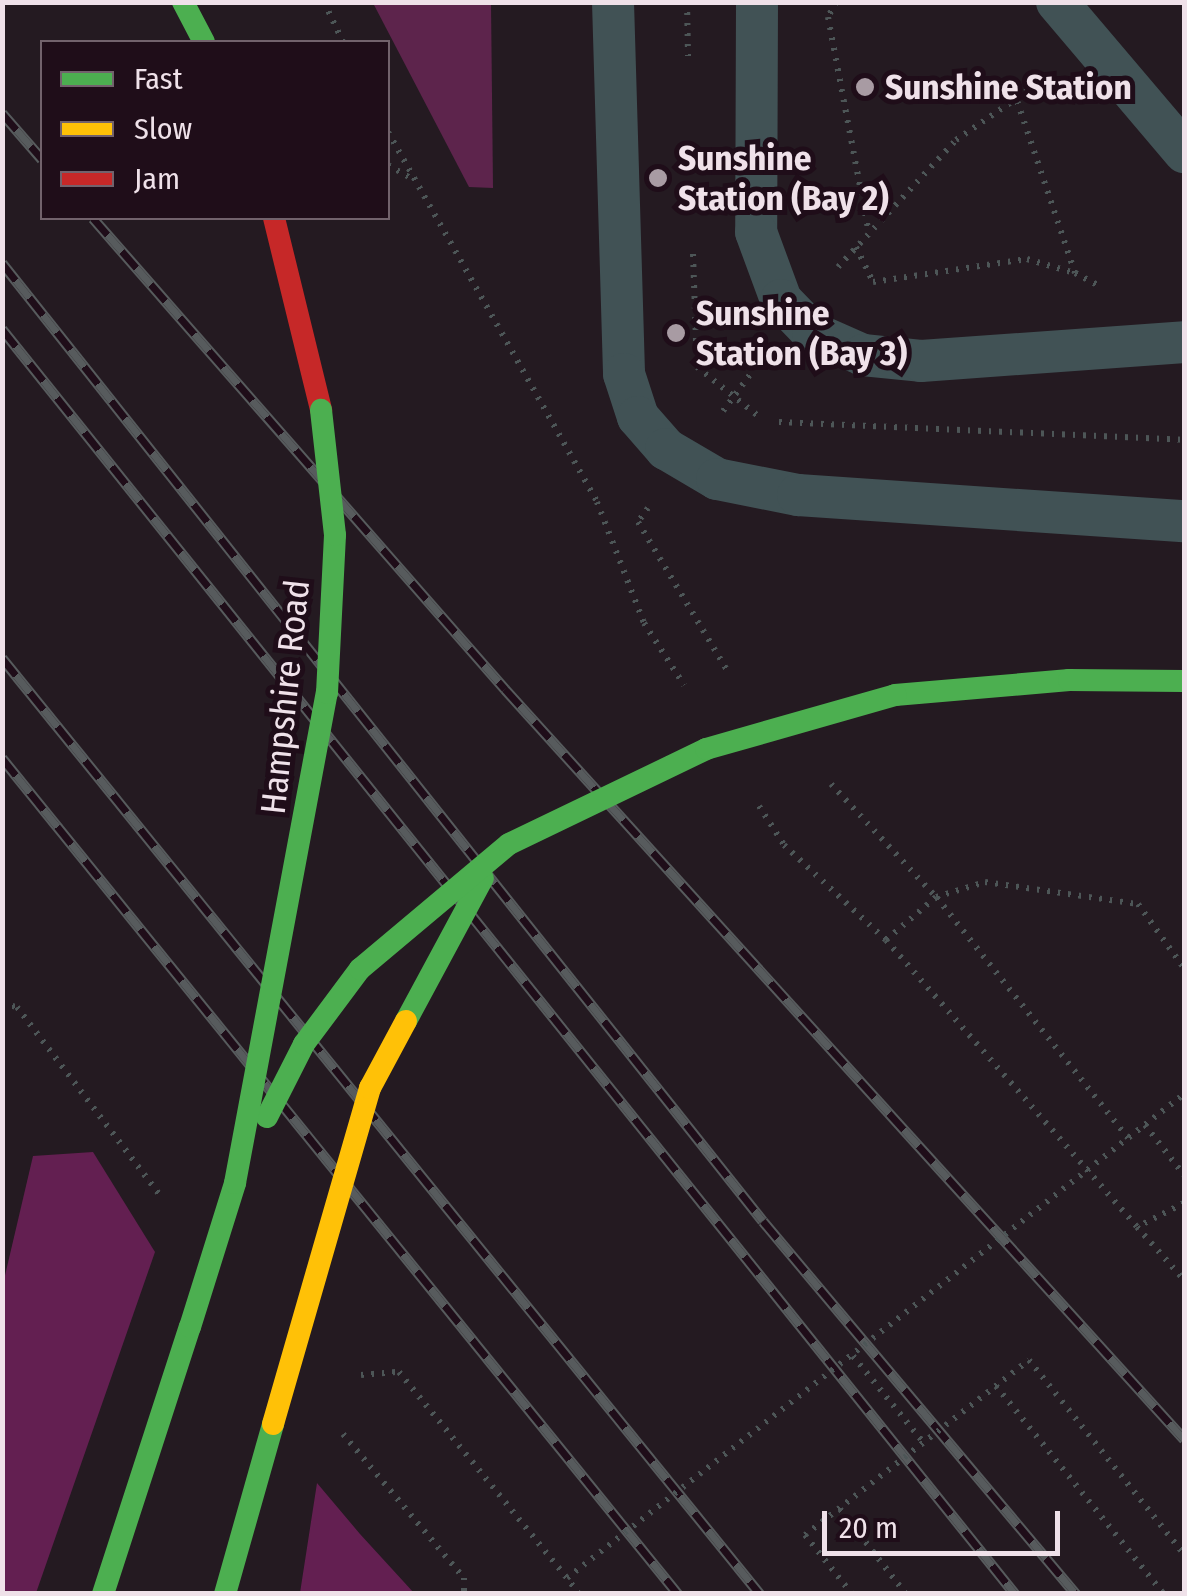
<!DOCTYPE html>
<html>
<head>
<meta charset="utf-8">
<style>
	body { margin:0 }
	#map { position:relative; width:1187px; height:1596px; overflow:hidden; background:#241a21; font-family:"Fira Sans Condensed",sans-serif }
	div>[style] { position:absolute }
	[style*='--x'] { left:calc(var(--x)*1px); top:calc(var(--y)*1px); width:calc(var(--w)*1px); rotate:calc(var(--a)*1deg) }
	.green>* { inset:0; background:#5d244c }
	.forest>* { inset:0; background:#631f51 }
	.path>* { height:6px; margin-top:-3px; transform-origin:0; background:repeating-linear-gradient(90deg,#4d5657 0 2.5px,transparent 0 10.5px) }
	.lane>* { height:42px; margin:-21px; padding:0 21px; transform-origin:21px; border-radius:21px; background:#415255 }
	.fast>* { height:22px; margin:-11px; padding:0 11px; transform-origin:11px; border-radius:11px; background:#4caf50 }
	.jam>* { height:22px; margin:-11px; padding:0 11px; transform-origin:11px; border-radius:11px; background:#c62828 }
	.rail>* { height:11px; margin-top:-5.5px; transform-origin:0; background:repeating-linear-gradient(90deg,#1f0d19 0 22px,#575b5d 0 44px); box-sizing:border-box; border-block:2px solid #575b5d }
	.path-bridge>* { height:6px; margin-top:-3px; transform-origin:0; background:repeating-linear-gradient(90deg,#4d5657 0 2.5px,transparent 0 10.5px) }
	.fast-bridge>* { height:22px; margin:-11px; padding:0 11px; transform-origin:11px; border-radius:11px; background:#4caf50 }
	.slow-bridge>* { height:22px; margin:-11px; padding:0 11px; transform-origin:11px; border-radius:11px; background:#ffc107 }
	.dots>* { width:28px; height:28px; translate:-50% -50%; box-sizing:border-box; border:5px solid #1f0d19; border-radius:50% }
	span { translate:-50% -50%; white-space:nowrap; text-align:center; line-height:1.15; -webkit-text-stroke:10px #1f0d19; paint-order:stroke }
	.poi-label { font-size:35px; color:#efe1e9; font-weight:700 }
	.left { translate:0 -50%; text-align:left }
	.street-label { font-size:35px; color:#efe1e9 }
	.frame { position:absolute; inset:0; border:5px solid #efe1e9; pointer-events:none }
	.legend { position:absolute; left:40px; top:40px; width:350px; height:180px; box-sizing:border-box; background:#1f0d19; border:2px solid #72626c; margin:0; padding:12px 18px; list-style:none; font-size:30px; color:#efe1e9 }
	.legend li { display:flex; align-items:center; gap:20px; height:50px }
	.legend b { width:50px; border:2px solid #72626c }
	.scale { position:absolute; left:822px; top:1511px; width:238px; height:45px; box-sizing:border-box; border:5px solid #efe1e9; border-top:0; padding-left:12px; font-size:30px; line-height:35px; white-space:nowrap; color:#efe1e9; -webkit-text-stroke:8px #1f0d19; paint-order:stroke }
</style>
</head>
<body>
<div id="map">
	<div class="green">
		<i style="clip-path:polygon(373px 3px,491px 3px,493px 188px,469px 187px)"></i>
	</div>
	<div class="forest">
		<i style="clip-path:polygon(93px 1152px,155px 1252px,36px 1593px,3px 1593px,3px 1284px,33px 1156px)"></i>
		<i style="clip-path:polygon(317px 1483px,360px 1534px,414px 1593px,300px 1593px)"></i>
	</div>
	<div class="path">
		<i style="--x:324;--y:2;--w:44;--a:64.6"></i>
		<i style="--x:687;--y:2;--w:54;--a:88.9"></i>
		<i style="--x:836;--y:2;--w:17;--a:118"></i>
		<i style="--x:828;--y:17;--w:220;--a:79.3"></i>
		<i style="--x:388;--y:132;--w:425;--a:60.5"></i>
		<i style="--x:597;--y:502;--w:130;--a:68.8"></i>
		<i style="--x:644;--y:623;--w:74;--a:57.2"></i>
		<i style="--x:388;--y:165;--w:24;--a:30"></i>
		<i style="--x:856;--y:247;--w:39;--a:64"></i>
		<i style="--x:873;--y:282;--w:156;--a:-8.5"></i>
		<i style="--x:1027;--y:259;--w:50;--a:16.3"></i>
		<i style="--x:1075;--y:273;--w:185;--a:-108.6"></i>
		<i style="--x:693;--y:254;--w:113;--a:88"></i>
		<i style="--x:697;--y:367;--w:83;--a:38.7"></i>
		<i style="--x:838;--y:267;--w:173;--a:-47.1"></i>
		<i style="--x:956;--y:140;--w:104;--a:-34.5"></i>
		<i style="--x:1075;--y:273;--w:24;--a:28"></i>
		<i style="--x:723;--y:411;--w:57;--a:-53.5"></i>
		<i style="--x:779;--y:422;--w:405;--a:2.5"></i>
		<i style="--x:648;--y:508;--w:17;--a:126"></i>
		<i style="--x:638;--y:522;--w:175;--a:59"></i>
		<i style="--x:831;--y:784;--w:154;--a:47.1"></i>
		<i style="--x:936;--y:897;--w:66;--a:139.3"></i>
		<i style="--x:759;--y:806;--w:46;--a:57.3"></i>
		<i style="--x:784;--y:845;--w:139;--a:43"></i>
		<i style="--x:886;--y:940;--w:381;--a:48.8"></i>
		<i style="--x:2;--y:1004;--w:15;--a:11"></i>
		<i style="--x:17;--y:1007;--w:235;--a:52.8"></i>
		<i style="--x:1145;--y:1125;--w:63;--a:52"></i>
		<i style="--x:1128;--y:1138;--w:308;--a:-128.5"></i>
		<i style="--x:936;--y:897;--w:51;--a:-17"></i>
		<i style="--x:985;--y:882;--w:155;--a:8.2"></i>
		<i style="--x:1138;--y:904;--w:79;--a:54.3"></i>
		<i style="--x:1184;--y:1203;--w:53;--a:152.9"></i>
		<i style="--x:1137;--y:1227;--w:71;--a:48.4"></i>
		<i style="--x:853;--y:1356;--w:112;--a:50.8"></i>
		<i style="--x:1029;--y:1360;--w:248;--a:51.4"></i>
		<i style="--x:361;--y:1375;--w:38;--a:-5"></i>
		<i style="--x:399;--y:1372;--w:266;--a:50.8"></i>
		<i style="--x:996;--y:1386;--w:267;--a:51.1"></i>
		<i style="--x:343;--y:1434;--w:188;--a:50"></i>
		<i style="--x:464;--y:1578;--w:16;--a:90"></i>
		<i style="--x:840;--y:1509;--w:108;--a:52.2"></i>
		<i style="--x:805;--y:1535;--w:75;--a:51.5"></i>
	</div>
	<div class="lane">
		<i style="--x:613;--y:2;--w:372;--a:88.3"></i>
		<i style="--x:624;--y:374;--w:45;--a:72"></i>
		<i style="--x:638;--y:417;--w:43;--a:48.8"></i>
		<i style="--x:666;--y:449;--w:59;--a:30.5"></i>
		<i style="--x:717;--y:479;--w:83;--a:11.2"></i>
		<i style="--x:798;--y:495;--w:387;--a:3.9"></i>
		<i style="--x:757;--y:2;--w:230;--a:90.2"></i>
		<i style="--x:756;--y:232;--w:72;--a:69.8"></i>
		<i style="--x:781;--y:300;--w:46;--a:45.9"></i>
		<i style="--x:813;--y:333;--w:55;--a:23.7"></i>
		<i style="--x:863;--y:355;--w:58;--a:5.9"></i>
		<i style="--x:921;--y:361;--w:264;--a:-4.1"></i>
		<i style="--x:1057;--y:2;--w:197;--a:49.7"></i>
	</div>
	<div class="fast">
		<i style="--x:183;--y:2;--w:45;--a:62.3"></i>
		<i style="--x:895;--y:695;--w:175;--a:-4.9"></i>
		<i style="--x:1069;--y:680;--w:115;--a:0.5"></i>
		<i style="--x:103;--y:1594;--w:281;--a:-72"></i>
		<i style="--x:225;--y:1594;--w:177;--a:-74.2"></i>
	</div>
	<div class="jam">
		<i style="--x:274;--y:218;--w:198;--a:76.2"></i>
	</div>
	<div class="rail">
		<i style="--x:2;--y:113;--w:61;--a:49"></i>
		<i style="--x:93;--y:218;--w:626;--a:48.82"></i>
		<i style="--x:505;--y:689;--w:1012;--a:47.84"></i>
		<i style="--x:2;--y:263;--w:1223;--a:51.54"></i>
		<i style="--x:763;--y:1221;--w:487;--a:50"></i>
		<i style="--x:2;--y:329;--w:1621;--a:51.31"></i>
		<i style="--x:2;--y:658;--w:1204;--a:51"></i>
		<i style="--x:2;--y:758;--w:1075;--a:51.04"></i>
	</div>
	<div class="path-bridge">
		<i style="--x:805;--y:1535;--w:284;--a:-38"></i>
		<i style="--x:579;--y:1594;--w:20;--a:-127"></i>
		<i style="--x:567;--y:1578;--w:784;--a:-38.11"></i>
	</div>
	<div class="fast-bridge">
		<i style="--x:406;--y:1021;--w:162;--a:-61.7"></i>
		<i style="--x:267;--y:1117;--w:82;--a:-63.1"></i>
		<i style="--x:304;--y:1044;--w:94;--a:-53.3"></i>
		<i style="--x:360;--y:969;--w:194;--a:-40"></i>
		<i style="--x:509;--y:844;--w:219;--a:-25.7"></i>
		<i style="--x:706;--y:749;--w:197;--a:-15.9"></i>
		<i style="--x:190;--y:1327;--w:151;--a:-72.6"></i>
		<i style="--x:235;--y:1183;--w:499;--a:-79.4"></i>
		<i style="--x:327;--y:693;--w:158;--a:-87.1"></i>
		<i style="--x:335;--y:535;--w:126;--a:-96.4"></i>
	</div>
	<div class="slow-bridge">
		<i style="--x:273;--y:1424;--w:350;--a:-73.9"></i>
		<i style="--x:370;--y:1088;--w:76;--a:-61.8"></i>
	</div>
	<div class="dots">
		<i style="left:865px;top:87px;background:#a89ba3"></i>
		<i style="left:658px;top:178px;background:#a89ba3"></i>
		<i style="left:676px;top:333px;background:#a89ba3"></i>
	</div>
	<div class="poi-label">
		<span class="left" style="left:885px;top:87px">Sunshine Station</span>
		<span class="left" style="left:678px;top:178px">Sunshine<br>Station (Bay 2)</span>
		<span class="left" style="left:696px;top:333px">Sunshine<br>Station (Bay 3)</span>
	</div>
	<div class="street-label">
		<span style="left:285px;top:697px;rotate:-84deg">Hampshire Road</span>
	</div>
	<div class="frame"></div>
	<ul class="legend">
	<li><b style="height:12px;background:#4caf50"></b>Fast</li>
	<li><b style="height:12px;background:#ffc107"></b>Slow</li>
	<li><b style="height:12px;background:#c62828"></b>Jam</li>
	</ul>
	<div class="scale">20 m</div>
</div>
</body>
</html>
